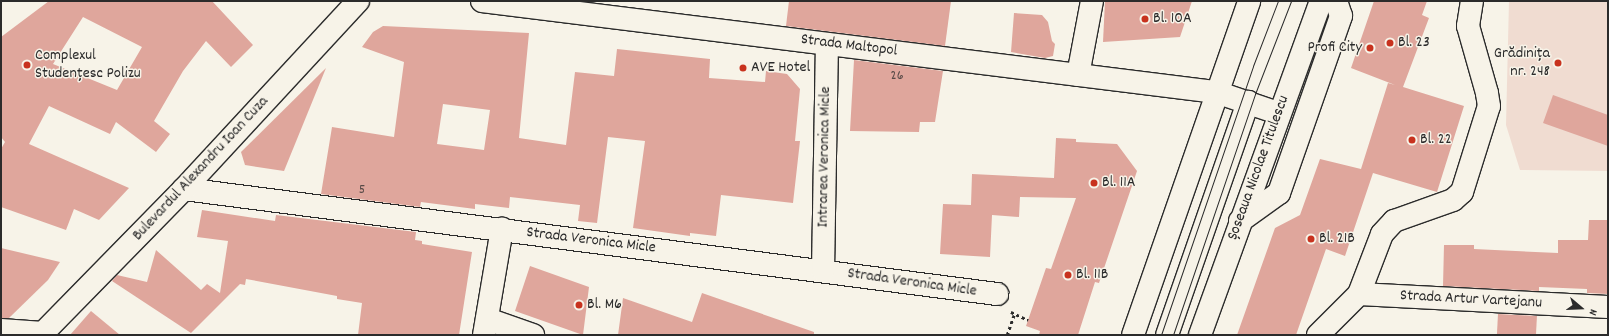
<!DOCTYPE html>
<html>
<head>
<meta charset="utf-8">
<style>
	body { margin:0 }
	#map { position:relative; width:1609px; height:336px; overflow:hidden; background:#f7f3e8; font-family:Dekko,sans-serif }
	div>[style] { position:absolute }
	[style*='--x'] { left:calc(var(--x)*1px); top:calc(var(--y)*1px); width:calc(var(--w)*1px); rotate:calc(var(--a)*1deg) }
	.built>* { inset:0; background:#f0dcd1 }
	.building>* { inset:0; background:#dfa69c; transform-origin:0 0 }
	.path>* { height:2.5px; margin-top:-1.25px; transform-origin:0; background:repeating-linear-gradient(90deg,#2b2b2b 0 3px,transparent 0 6px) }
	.roads { filter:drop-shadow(1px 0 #2b2b2b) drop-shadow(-1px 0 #2b2b2b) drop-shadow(0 1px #2b2b2b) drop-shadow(0 -1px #2b2b2b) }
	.minor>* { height:22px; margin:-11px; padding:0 11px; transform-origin:11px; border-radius:11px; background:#f7f3e8 }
	.major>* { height:22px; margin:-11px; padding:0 11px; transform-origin:11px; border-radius:11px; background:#f7f3e8 }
	.tram>* { height:1px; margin:-0.5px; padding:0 0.5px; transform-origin:0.5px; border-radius:0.5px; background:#2b2b2b }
	.dots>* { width:11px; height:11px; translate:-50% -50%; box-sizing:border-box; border:2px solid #f7f3e8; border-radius:50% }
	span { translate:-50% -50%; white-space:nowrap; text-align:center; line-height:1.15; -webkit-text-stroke:3px #f7f3e8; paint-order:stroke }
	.number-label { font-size:14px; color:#584a47 }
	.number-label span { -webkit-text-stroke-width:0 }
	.poi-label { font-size:16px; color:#2b2b2b }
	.left { translate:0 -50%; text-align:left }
	.right { translate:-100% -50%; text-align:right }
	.street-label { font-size:16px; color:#2b2b2b }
	.frame { position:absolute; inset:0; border:2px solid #2b2b2b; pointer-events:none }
	.north { position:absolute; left:1561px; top:288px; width:40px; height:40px; -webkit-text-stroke:3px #f7f3e8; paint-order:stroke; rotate:109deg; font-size:11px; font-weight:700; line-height:16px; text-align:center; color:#2b2b2b }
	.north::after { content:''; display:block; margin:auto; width:14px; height:18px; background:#2b2b2b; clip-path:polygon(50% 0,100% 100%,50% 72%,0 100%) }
</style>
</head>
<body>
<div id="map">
	<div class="built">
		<i style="clip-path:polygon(1509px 1px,1608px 1px,1608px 171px,1520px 170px,1506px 125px)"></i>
	</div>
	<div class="building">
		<i style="clip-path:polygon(evenodd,49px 1px,212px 1px,253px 45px,231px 67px,206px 41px,183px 71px,154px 121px,170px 134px,156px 152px,116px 122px,110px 134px,49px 106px,29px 144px,129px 188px,99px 220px,74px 209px,66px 230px,1px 207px,1px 149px,5px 142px,1px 137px,1px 37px,49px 1px,83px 17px,142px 47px,117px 90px,53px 64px,83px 17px)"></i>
		<i style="clip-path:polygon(789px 1px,951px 1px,945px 46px,786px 26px)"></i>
		<i style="clip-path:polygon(1105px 1px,1192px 1px,1180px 37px,1103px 42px)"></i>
		<i style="clip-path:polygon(1374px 1px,1427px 1px,1422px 15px,1429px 18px,1403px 87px,1464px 106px,1437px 192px,1373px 173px,1345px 256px,1326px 249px,1296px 335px,1237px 335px,1275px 228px,1300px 215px,1320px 159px,1361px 169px,1388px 83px,1395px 85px,1351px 68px)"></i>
		<i style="clip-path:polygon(1014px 13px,1042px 15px,1048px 22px,1052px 41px,1055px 44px,1053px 56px,1045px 58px,1011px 52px)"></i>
		<i style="clip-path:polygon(evenodd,383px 26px,529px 33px,519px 138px,566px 145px,575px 72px,614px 76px,617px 49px,710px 59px,709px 78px,765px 82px,766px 71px,787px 74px,800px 89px,795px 141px,800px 141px,793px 203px,721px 195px,716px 236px,690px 233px,690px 236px,633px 228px,645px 141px,608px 137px,597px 223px,578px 221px,580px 205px,510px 197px,509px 208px,475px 204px,475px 209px,421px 202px,420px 207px,321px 194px,332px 127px,394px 137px,404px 62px,362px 47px,373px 32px,383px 26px,443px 104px,490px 110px,484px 150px,437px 144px,443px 104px)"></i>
		<i style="clip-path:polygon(854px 60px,943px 71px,935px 122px,920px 122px,919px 132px,850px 131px)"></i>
		<i style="clip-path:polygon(326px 68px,284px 171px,245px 165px,241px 152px)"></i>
		<i style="clip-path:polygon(1553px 95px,1608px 115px,1608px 146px,1543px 123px)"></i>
		<i style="clip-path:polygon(1056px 138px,1076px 139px,1076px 142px,1117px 144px,1137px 171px,1099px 283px,1095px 282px,1078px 335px,1039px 335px,1040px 331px,1026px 326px,1046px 268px,1051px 269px,1076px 198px,1020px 197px,1019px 217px,992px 215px,990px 257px,940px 254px,943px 204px,971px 205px,972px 174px,1054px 178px)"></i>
		<i style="clip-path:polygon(202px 210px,275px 221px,276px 215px,416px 232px,415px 240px,422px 241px,422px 244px,472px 252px,459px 335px,358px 335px,362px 303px,337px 299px,337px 296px,246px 279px,245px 285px,240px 284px,191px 333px,112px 281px,117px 275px,147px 282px,156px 250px,201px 290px,207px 284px,220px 293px,228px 241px,197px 237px)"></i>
		<i style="clip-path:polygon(1589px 220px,1608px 220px,1608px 294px,1587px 293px,1587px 289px,1539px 287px,1539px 291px,1443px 286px,1444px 245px,1474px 245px,1474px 249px,1558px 253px,1558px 240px,1588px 240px)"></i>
		<i style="clip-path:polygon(1px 248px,60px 262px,48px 280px,9px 318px,1px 318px)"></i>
		<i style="clip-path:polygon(530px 266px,589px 287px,583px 335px,515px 311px)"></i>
		<i style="clip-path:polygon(702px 293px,814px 332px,814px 335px,618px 335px,623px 298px,692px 322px)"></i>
		<i style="clip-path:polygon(91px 311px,120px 335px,70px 335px)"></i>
		<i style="left:1498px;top:314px;width:39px;height:21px;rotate:3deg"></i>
	</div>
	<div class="path">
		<i style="--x:1011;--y:312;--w:19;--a:25"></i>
		<i style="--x:1007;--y:335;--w:21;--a:-71"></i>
	</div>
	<div class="roads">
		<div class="minor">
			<i style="--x:482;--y:1;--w:740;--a:7.07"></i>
			<i style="--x:1216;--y:92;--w:65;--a:18.7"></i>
			<i style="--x:1078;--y:75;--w:75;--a:-79.3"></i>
			<i style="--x:184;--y:189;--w:820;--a:7.36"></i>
			<i style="--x:1240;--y:221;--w:48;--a:-35.7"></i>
			<i style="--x:1279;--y:193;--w:188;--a:-70.7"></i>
			<i style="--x:1341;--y:16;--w:16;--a:-108"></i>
			<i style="--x:823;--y:271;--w:227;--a:-89"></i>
			<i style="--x:1359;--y:294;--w:249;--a:3"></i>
			<i style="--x:487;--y:319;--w:49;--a:19.2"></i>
			<i style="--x:1;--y:330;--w:42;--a:4.1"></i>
			<i style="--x:41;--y:335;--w:204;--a:-45.6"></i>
			<i style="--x:184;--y:189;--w:256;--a:-47.2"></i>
			<i style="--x:484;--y:335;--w:108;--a:-80.4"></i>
			<i style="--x:1167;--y:335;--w:247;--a:-70.8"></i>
			<i style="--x:1318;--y:335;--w:58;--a:-45"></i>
			<i style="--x:1359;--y:294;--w:64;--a:-69"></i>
			<i style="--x:1382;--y:234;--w:18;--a:-47"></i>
			<i style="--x:1394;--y:221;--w:63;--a:-19.6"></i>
			<i style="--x:1453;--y:200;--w:12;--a:-42"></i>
			<i style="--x:1462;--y:192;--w:90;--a:-72.6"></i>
			<i style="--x:1489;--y:106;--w:13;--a:-99"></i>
			<i style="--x:1487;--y:93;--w:70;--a:-105.8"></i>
			<i style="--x:1468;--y:26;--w:25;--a:-81"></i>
		</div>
		<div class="major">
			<i style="--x:1133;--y:335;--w:354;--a:-70.8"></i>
			<i style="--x:1200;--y:335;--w:355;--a:-70.1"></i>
		</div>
	</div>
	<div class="tram">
		<i style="--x:1161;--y:335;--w:284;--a:-71.1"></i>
		<i style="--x:1253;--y:66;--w:70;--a:-69"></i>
		<i style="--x:1173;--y:335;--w:255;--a:-71.2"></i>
		<i style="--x:1255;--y:94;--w:100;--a:-68.8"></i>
	</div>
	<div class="dots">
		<i style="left:1145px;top:19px;background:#c8321e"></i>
		<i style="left:1390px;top:43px;background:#c8321e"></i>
		<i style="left:1370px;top:48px;background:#c8321e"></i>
		<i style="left:1558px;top:63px;background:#c8321e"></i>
		<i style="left:27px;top:65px;background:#c8321e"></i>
		<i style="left:743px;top:68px;background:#c8321e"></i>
		<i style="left:1412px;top:140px;background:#c8321e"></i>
		<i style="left:1094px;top:183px;background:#c8321e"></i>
		<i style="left:1311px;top:239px;background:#c8321e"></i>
		<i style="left:1068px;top:275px;background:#c8321e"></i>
		<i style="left:579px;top:305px;background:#c8321e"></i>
	</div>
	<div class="number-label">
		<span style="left:897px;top:76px">26</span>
		<span style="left:362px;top:190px">5</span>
	</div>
	<div class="poi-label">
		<span class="left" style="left:1153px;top:19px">Bl. 10A</span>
		<span class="left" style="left:1398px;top:43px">Bl. 23</span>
		<span class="right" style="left:1362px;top:48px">Profi City</span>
		<span class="right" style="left:1550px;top:63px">Grădinița<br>nr. 248</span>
		<span class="left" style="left:35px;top:65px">Complexul<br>Studențesc Polizu</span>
		<span class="left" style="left:751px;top:68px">AVE Hotel</span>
		<span class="left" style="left:1420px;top:140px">Bl. 22</span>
		<span class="left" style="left:1102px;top:183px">Bl. 11A</span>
		<span class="left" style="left:1319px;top:239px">Bl. 21B</span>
		<span class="left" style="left:1076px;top:275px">Bl. 11B</span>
		<span class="left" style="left:587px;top:305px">Bl. M6</span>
	</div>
	<div class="street-label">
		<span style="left:849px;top:46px;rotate:7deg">Strada Maltopol</span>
		<span style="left:825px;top:157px;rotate:-89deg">Intrarea Veronica Micle</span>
		<span style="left:1259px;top:168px;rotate:-70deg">Șoseaua Nicolae Titulescu</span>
		<span style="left:201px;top:169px;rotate:-47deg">Bulevardul Alexandru Ioan Cuza</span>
		<span style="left:591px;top:241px;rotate:7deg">Strada Veronica Micle</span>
		<span style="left:912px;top:283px;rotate:8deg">Strada Veronica Micle</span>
		<span style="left:1471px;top:300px;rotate:3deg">Strada Artur Vartejanu</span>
	</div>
	<div class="frame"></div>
	<div class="north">N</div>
</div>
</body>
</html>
